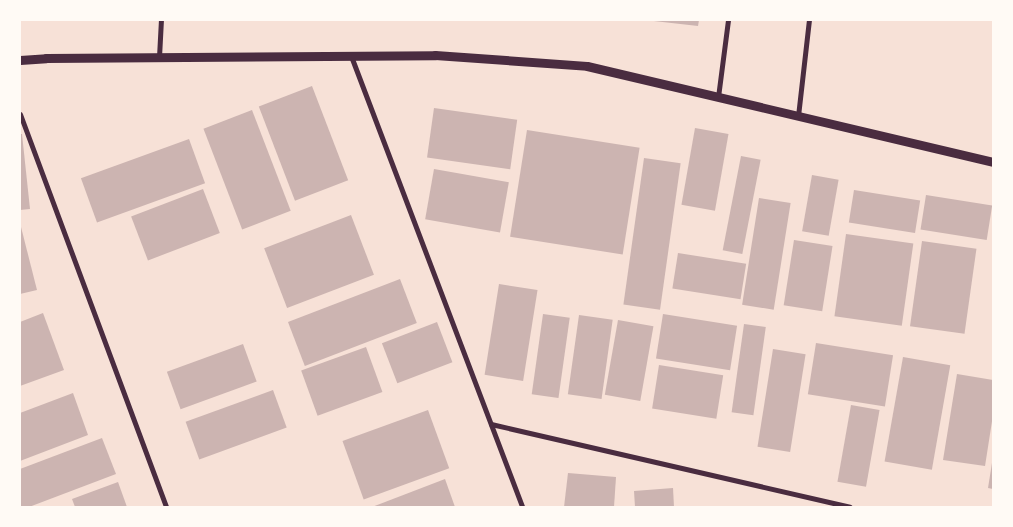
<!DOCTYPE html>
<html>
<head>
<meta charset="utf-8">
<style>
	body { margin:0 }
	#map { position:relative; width:1013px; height:527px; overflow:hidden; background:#f7e1d7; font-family:Quicksand,sans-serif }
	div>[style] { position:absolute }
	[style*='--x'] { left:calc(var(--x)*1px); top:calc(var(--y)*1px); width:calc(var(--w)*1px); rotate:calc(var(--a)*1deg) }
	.building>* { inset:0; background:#ccb4b1; transform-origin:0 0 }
	.minor>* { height:5px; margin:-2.5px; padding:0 2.5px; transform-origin:2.5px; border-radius:2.5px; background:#4a2c40 }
	.tertiary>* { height:9px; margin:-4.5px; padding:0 4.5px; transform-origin:4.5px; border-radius:4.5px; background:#4a2c40 }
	span { translate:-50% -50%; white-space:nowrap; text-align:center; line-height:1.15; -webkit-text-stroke:5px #fffaf5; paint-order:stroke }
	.frame { position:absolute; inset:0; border:21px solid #fffaf5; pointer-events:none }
</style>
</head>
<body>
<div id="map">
	<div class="building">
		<i style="clip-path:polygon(645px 20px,699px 20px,698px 26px)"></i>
		<i style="left:312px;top:86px;width:101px;height:57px;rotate:69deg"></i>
		<i style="left:434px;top:108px;width:84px;height:50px;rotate:8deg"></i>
		<i style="left:252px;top:110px;width:108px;height:52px;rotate:69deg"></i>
		<i style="left:695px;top:128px;width:34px;height:78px;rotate:10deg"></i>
		<i style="left:527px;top:130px;width:114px;height:108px;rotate:9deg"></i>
		<i style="clip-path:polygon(20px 134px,22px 134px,30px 209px,20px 210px)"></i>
		<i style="left:189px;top:139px;width:47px;height:115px;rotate:70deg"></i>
		<i style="left:741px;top:156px;width:20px;height:96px;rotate:11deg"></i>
		<i style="left:644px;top:158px;width:37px;height:148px;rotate:8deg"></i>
		<i style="left:434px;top:169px;width:76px;height:51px;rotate:10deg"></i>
		<i style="left:812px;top:175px;width:27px;height:57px;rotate:10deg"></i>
		<i style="left:203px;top:189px;width:47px;height:77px;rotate:69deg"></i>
		<i style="left:854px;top:190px;width:67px;height:33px;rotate:9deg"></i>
		<i style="left:926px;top:195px;width:67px;height:35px;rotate:9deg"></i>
		<i style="left:759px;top:198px;width:32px;height:108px;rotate:9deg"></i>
		<i style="left:351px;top:215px;width:64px;height:93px;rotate:69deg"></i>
		<i style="clip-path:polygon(20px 223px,37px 290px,20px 294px)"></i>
		<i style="left:846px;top:234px;width:68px;height:83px;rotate:8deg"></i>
		<i style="left:794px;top:240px;width:39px;height:66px;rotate:9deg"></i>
		<i style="left:922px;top:241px;width:55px;height:86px;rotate:8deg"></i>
		<i style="left:678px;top:253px;width:69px;height:36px;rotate:9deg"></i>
		<i style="left:400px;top:279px;width:47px;height:120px;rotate:69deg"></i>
		<i style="left:499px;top:284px;width:39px;height:92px;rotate:9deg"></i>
		<i style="clip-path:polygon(43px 313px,64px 370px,20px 386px,20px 322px)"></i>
		<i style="left:543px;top:314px;width:27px;height:81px;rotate:8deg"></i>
		<i style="left:663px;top:314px;width:75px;height:45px;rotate:9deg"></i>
		<i style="left:579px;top:315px;width:34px;height:80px;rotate:8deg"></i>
		<i style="left:618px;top:320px;width:36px;height:76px;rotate:10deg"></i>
		<i style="left:437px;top:322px;width:43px;height:59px;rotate:69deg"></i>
		<i style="left:744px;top:324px;width:22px;height:89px;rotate:8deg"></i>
		<i style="left:816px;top:343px;width:78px;height:52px;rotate:9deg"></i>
		<i style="left:243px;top:344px;width:40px;height:81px;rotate:70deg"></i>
		<i style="left:366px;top:347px;width:48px;height:69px;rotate:70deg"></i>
		<i style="left:773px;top:349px;width:33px;height:99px;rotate:9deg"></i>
		<i style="left:903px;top:357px;width:48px;height:106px;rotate:10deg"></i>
		<i style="left:659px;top:365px;width:65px;height:44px;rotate:9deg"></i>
		<i style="clip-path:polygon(957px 374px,993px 380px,993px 415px,985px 466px,943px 460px)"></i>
		<i style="left:273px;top:390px;width:40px;height:93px;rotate:70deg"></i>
		<i style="clip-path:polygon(73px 393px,88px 435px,20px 461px,20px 413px)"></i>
		<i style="left:851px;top:405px;width:29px;height:78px;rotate:10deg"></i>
		<i style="left:428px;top:410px;width:62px;height:91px;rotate:70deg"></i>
		<i style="clip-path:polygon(102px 438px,116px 474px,29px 507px,20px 507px,20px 469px)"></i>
		<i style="clip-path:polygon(992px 463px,993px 463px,993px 489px,988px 488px)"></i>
		<i style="clip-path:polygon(568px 473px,616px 477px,614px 507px,564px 507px)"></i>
		<i style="clip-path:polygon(445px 479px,455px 507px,372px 507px)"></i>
		<i style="clip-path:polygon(118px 482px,127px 507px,75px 507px,72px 499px)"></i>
		<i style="clip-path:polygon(673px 488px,674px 507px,635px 507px,634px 491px)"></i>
	</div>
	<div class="minor">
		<i style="--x:351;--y:56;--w:482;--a:69.2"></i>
		<i style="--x:159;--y:57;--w:37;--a:-87"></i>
		<i style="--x:718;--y:97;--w:78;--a:-82.6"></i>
		<i style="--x:20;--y:114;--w:419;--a:69.6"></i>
		<i style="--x:798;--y:116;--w:97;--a:-83.5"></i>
		<i style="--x:491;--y:424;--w:368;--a:13"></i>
	</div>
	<div class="tertiary">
		<i style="--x:20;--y:60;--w:26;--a:-4"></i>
		<i style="--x:46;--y:58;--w:389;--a:-0.4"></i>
		<i style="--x:435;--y:55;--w:152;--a:4.1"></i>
		<i style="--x:587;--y:66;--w:417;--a:13.3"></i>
	</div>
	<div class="frame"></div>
</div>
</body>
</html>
